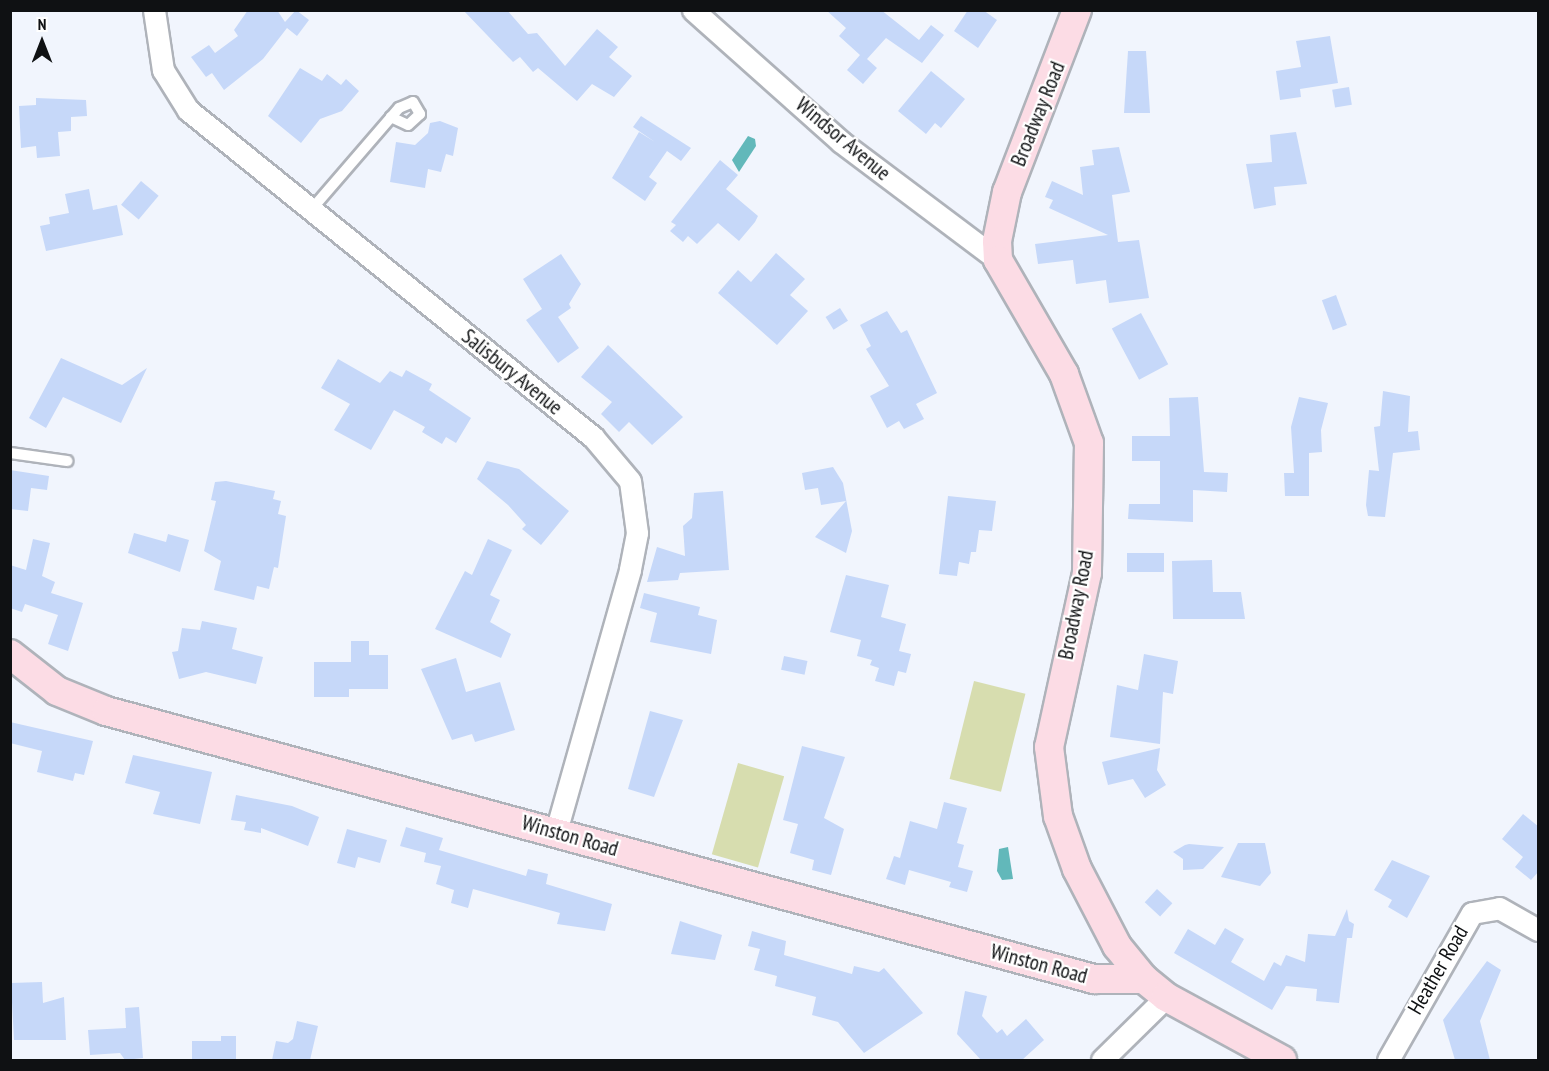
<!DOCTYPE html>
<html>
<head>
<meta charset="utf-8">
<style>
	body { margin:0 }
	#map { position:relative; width:1549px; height:1071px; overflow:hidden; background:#f1f5fd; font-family:"PT Sans Narrow",sans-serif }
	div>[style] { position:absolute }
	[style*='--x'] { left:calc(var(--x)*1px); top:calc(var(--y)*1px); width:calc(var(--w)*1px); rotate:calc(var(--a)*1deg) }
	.green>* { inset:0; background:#d7ddaf; transform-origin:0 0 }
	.water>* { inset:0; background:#62b8ba }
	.building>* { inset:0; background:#c6d8f9; transform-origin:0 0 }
	.roads { filter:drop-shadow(2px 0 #afb3ba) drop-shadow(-2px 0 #afb3ba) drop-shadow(0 2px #afb3ba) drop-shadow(0 -2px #afb3ba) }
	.lane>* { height:10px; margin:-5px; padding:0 5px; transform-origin:5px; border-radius:5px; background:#fff }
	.street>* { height:21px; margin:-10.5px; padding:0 10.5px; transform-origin:10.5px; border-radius:10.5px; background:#fff }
	.secondary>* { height:28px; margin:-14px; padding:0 14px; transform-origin:14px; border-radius:14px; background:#fcdce5 }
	span { translate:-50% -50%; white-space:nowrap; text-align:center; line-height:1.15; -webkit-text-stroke:4.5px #fff; paint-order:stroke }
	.street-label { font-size:21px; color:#0f1113 }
	.frame { position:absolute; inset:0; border:12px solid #0f1113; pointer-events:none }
	.north { position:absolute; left:12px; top:12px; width:60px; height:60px; -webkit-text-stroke:4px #fff; paint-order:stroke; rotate:0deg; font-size:16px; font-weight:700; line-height:24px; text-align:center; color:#0f1113 }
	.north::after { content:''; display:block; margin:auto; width:21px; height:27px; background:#0f1113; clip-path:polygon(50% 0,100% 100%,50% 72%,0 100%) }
</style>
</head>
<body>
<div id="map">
	<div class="green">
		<i style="left:974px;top:681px;width:53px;height:101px;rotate:14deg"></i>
		<i style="left:738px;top:763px;width:48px;height:95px;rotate:16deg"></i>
	</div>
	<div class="water">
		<i style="clip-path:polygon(748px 136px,755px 139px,756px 146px,739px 172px,732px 160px)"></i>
		<i style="clip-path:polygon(1008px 847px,1013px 879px,1002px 880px,997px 871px,999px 849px)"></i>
	</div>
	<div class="building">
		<i style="clip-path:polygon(248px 10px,277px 10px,285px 22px,296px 10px,309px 20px,297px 36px,287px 28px,263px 59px,224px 90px,212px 73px,206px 77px,191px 57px,209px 45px,215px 53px,238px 36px,234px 30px)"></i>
		<i style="clip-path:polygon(463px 10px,507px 10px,528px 34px,537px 33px,565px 66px,597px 29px,618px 47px,609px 57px,632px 76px,614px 97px,592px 84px,577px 101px,538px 68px,533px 72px,520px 57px,513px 62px)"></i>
		<i style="clip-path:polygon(826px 10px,881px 10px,919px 40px,931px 25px,944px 35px,922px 63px,886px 38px,867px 59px,877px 68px,863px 84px,847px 70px,860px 55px,839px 36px,846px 28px)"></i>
		<i style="clip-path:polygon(968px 10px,983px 10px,997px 20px,978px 48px,954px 31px)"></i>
		<i style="clip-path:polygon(1330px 36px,1338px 83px,1300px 89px,1301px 97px,1280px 100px,1276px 71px,1301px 67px,1296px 41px)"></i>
		<i style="clip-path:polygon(1128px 51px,1146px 51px,1150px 113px,1124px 113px)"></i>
		<i style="clip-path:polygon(300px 68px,322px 81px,327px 74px,341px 85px,346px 79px,359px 91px,342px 111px,320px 119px,301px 143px,268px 116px)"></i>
		<i style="clip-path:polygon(931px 71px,965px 99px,941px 128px,935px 123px,926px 134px,898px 111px)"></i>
		<i style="left:1349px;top:87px;width:18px;height:17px;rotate:81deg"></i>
		<i style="clip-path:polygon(36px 98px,86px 100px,87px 116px,71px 117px,71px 131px,58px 132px,60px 156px,37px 158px,36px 146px,21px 148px,19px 106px,36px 105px)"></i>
		<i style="clip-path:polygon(641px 116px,691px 148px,681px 161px,667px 151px,649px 177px,657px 183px,645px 201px,612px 178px,639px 132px,655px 142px,633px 127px)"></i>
		<i style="clip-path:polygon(440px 121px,458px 128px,453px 156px,446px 154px,441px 172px,428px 169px,425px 188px,390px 182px,396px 142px,415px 145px,428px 133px,430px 123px)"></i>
		<i style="clip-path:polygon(1296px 132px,1307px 184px,1274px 187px,1276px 205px,1254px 209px,1246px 164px,1272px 162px,1270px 135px)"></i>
		<i style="clip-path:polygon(1119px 147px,1130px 192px,1112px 195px,1118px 242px,1139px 240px,1149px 298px,1109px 303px,1106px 280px,1076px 284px,1073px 260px,1038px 264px,1035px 244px,1108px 235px,1049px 208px,1053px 200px,1045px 197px,1052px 181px,1083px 195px,1080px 167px,1094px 165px,1092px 150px)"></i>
		<i style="clip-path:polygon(720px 160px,738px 175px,726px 189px,758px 216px,755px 222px,739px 241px,718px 223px,697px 244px,688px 236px,683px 242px,670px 231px,676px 225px,671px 222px)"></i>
		<i style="left:141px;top:181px;width:23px;height:31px;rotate:40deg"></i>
		<i style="clip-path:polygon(89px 189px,93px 210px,117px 205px,123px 235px,46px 251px,40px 226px,50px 224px,49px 217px,69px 213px,65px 194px)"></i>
		<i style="clip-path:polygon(776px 253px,805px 279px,790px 295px,808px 311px,777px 345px,718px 293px,738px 270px,751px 282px)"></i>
		<i style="clip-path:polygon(561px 254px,581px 284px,569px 304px,571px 308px,558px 317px,579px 348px,558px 363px,526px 320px,542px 309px,523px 279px)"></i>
		<i style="left:1336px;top:295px;width:32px;height:15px;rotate:70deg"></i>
		<i style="left:840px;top:308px;width:15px;height:17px;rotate:58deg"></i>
		<i style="clip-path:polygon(887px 311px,901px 333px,907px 330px,937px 393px,916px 404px,924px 419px,904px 429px,899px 421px,887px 428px,870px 396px,889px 386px,866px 349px,871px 346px,860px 325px)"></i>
		<i style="left:1141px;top:313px;width:58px;height:33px;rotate:62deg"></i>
		<i style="clip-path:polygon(608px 345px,683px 417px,652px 445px,629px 422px,619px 432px,601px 414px,612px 402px,581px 377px)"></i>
		<i style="clip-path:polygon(61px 358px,122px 385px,147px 368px,121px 423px,63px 397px,46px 428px,29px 418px)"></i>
		<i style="clip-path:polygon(338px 359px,380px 383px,390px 371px,402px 377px,406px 370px,432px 384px,429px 390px,471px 418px,456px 443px,446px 437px,442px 444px,422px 432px,425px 427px,394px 410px,371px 450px,334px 430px,350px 404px,321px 388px)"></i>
		<i style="clip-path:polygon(1383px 391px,1410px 396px,1408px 432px,1418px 431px,1420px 450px,1393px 453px,1385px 517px,1368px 516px,1366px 505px,1369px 470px,1379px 471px,1374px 427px,1380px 426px)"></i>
		<i style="clip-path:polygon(1198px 397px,1204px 472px,1228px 473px,1227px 492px,1193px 490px,1193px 522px,1128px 519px,1129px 504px,1160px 504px,1160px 461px,1132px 461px,1132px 436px,1170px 436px,1169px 398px)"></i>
		<i style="clip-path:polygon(1299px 397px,1328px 403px,1321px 430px,1322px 452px,1309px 453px,1309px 496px,1285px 496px,1284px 473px,1294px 473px,1291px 427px)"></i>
		<i style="clip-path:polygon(487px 461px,519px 469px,569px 511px,541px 545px,522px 529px,526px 525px,508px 505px,477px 479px)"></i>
		<i style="clip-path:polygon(833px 467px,843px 483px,852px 531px,846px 553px,815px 537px,846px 501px,821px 505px,818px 488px,805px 490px,802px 473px)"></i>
		<i style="clip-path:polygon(10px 470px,49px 476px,47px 490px,31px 488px,28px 511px,10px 509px)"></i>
		<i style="clip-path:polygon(226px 481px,275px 491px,273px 499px,281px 501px,278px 514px,286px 516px,278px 568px,274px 567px,269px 589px,257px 586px,254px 600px,214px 590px,221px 561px,204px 551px,216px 501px,211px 500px,215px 482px)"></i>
		<i style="clip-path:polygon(723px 491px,729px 570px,680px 573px,678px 580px,647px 582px,657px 547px,685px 556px,683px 526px,692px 518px,694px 493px)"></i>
		<i style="clip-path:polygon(948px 496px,996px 501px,992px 531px,979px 530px,976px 552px,971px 552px,969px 564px,959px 562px,957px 576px,939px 574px)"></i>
		<i style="clip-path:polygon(134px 533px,166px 542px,168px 534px,189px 540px,180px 572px,128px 553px)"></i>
		<i style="clip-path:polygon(33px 539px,50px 543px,42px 576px,55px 582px,51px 593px,83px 603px,68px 651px,48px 644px,58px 615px,25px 604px,22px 612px,10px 608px,10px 565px,26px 570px)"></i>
		<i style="clip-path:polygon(488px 539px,512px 550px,490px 595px,500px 600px,490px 622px,511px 634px,501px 658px,435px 629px,465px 571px,472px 575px)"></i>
		<i style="left:1127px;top:553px;width:37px;height:19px"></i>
		<i style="clip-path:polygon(1212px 560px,1213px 592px,1241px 592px,1245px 619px,1173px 619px,1172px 561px)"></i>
		<i style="clip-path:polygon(846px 575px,889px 585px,881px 617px,906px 624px,899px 651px,911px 654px,906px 673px,898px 671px,894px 686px,875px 681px,879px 668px,870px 665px,872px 660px,857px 656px,861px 640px,830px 632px)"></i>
		<i style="clip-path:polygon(644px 593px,700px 607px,698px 615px,717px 620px,711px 654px,650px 642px,657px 613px,640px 608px)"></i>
		<i style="clip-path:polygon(202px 621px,237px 628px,232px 649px,263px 657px,256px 684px,206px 672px,179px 679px,172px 652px,178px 651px,182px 628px,200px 630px)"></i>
		<i style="clip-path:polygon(351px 641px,369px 641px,369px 655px,388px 655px,388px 689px,349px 689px,349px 697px,314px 697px,314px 662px,351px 662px)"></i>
		<i style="clip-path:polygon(1144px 654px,1178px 661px,1173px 694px,1163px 692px,1160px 744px,1110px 737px,1117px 685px,1138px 690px)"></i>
		<i style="left:784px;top:656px;width:24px;height:14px;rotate:12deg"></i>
		<i style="clip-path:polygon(456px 658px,466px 692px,500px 682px,515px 730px,475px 742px,472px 734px,452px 740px,421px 669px)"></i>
		<i style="clip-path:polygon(650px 711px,683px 720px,654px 797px,628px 789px)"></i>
		<i style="clip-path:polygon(10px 722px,93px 741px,84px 775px,75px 773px,73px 781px,37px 772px,42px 751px,10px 743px)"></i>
		<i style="clip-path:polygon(802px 746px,845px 757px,824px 818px,844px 829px,831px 875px,812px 870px,814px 860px,790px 853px,798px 824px,783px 820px)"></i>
		<i style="clip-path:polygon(1160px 748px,1157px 770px,1166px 785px,1145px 798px,1133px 779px,1108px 785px,1102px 762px)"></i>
		<i style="clip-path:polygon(133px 755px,212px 772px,200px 824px,153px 814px,160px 792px,125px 783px)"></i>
		<i style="clip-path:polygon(236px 795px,292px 806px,319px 817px,308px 846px,261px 828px,261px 833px,244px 830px,246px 822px,231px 820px)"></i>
		<i style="clip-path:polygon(944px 802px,967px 808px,957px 843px,964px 845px,958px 867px,973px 871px,967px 892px,949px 887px,951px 882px,909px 870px,905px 885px,886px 879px,894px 856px,900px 858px,910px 821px,937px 829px)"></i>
		<i style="clip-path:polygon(1523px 814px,1539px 827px,1539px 871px,1531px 880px,1515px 867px,1523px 857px,1502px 839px)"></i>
		<i style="clip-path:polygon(406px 827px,443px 838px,439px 850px,526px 876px,528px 869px,548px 874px,546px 884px,612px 904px,605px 931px,557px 924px,560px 913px,473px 889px,468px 908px,451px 903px,454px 890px,436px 884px,441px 866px,424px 862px,426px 853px,400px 846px)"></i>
		<i style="clip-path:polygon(347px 829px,387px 840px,380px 863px,358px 857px,355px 868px,337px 863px)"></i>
		<i style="clip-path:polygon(1238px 843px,1265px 843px,1271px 873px,1260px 886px,1221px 877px)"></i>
		<i style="clip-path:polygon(1185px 845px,1189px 844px,1224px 847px,1203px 869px,1183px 870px,1183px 859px,1173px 852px)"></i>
		<i style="clip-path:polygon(1392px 860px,1430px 876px,1407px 918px,1388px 907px,1392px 900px,1374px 890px)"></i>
		<i style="left:1157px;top:889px;width:21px;height:18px;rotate:43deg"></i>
		<i style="clip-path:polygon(1347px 909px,1349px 921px,1354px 924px,1352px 938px,1347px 938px,1339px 1003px,1316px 1001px,1317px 989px,1286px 986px,1272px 1010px,1174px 953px,1188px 929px,1215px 945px,1225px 928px,1244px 939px,1231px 962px,1264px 981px,1274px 962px,1281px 966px,1286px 955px,1305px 962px,1308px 934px,1335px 936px)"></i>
		<i style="clip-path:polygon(680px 921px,722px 935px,715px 960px,671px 954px)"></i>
		<i style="clip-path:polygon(752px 931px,786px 941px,784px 955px,852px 974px,854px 966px,879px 972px,884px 968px,923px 1013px,864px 1053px,838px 1022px,812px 1015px,816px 997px,775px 986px,777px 976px,754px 970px,760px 949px,748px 946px)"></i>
		<i style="clip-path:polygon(1487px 961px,1501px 970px,1480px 1021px,1490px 1060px,1455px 1060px,1443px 1020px)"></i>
		<i style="clip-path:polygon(42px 982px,43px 1003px,64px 997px,66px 1040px,14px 1040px,11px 983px)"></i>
		<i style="clip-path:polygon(965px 991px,987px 996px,982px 1016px,997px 1033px,1002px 1029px,1007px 1036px,1026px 1019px,1044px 1040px,1022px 1060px,981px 1060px,957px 1034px)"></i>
		<i style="clip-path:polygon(139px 1007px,143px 1058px,125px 1060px,120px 1053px,90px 1055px,88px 1030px,126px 1028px,125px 1008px)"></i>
		<i style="clip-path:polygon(297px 1021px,318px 1026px,310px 1060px,272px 1060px,276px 1041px,288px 1043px,293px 1039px)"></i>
		<i style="clip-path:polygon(221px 1036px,236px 1036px,236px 1060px,192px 1060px,192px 1041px,221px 1041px)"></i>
	</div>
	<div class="roads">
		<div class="lane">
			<i style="--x:311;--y:210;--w:135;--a:-49.2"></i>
			<i style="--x:399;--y:108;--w:15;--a:-23"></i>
			<i style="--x:413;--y:102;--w:14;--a:60"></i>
			<i style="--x:420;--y:114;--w:16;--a:137"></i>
			<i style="--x:408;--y:125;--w:19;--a:-155"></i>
			<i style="--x:10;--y:453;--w:58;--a:8"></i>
		</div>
		<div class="street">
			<i style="--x:154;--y:10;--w:61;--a:81.5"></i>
			<i style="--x:163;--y:70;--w:47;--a:58"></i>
			<i style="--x:188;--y:110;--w:521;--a:38.92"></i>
			<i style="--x:593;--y:437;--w:57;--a:49.9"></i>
			<i style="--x:630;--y:481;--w:52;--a:82.3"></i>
			<i style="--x:637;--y:533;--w:38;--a:101"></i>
			<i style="--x:630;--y:570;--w:272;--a:105.8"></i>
			<i style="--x:693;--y:10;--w:198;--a:41.7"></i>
			<i style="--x:841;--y:142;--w:196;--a:36.9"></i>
			<i style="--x:1102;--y:1060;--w:90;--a:-44.5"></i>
			<i style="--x:1388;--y:1060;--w:169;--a:-60.3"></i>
			<i style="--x:1472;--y:913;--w:27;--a:-10"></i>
			<i style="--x:1499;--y:908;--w:45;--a:29.4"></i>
		</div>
		<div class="secondary">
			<i style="--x:1077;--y:10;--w:195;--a:111"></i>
			<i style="--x:1007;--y:192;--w:50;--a:101.5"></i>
			<i style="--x:997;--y:241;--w:19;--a:87"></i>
			<i style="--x:998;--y:260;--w:132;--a:59.9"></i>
			<i style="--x:1064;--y:374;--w:73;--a:70.1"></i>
			<i style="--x:1089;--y:443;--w:130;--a:90.9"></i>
			<i style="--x:1087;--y:573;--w:178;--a:102.3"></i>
			<i style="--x:1049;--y:747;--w:70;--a:82.6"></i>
			<i style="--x:1058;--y:816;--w:56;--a:70.3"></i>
			<i style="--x:1077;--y:869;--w:87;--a:62.5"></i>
			<i style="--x:1117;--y:946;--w:43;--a:50.7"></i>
			<i style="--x:1144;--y:979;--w:28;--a:39"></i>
			<i style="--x:1166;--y:997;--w:132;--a:28.5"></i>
			<i style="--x:10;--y:654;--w:60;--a:38.2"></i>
			<i style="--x:57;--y:691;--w:53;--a:22.2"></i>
			<i style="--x:106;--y:711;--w:1024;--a:15.18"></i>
			<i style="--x:1094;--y:979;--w:50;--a:0"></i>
		</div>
	</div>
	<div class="street-label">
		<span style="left:1038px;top:114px;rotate:-68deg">Broadway Road</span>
		<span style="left:843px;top:139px;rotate:40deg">Windsor Avenue</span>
		<span style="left:512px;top:372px;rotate:39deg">Salisbury Avenue</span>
		<span style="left:1076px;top:605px;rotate:-79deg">Broadway Road</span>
		<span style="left:570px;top:836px;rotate:16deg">Winston Road</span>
		<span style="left:1039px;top:964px;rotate:15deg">Winston Road</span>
		<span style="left:1438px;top:970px;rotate:-60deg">Heather Road</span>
	</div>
	<div class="frame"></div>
	<div class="north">N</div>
</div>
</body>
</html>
